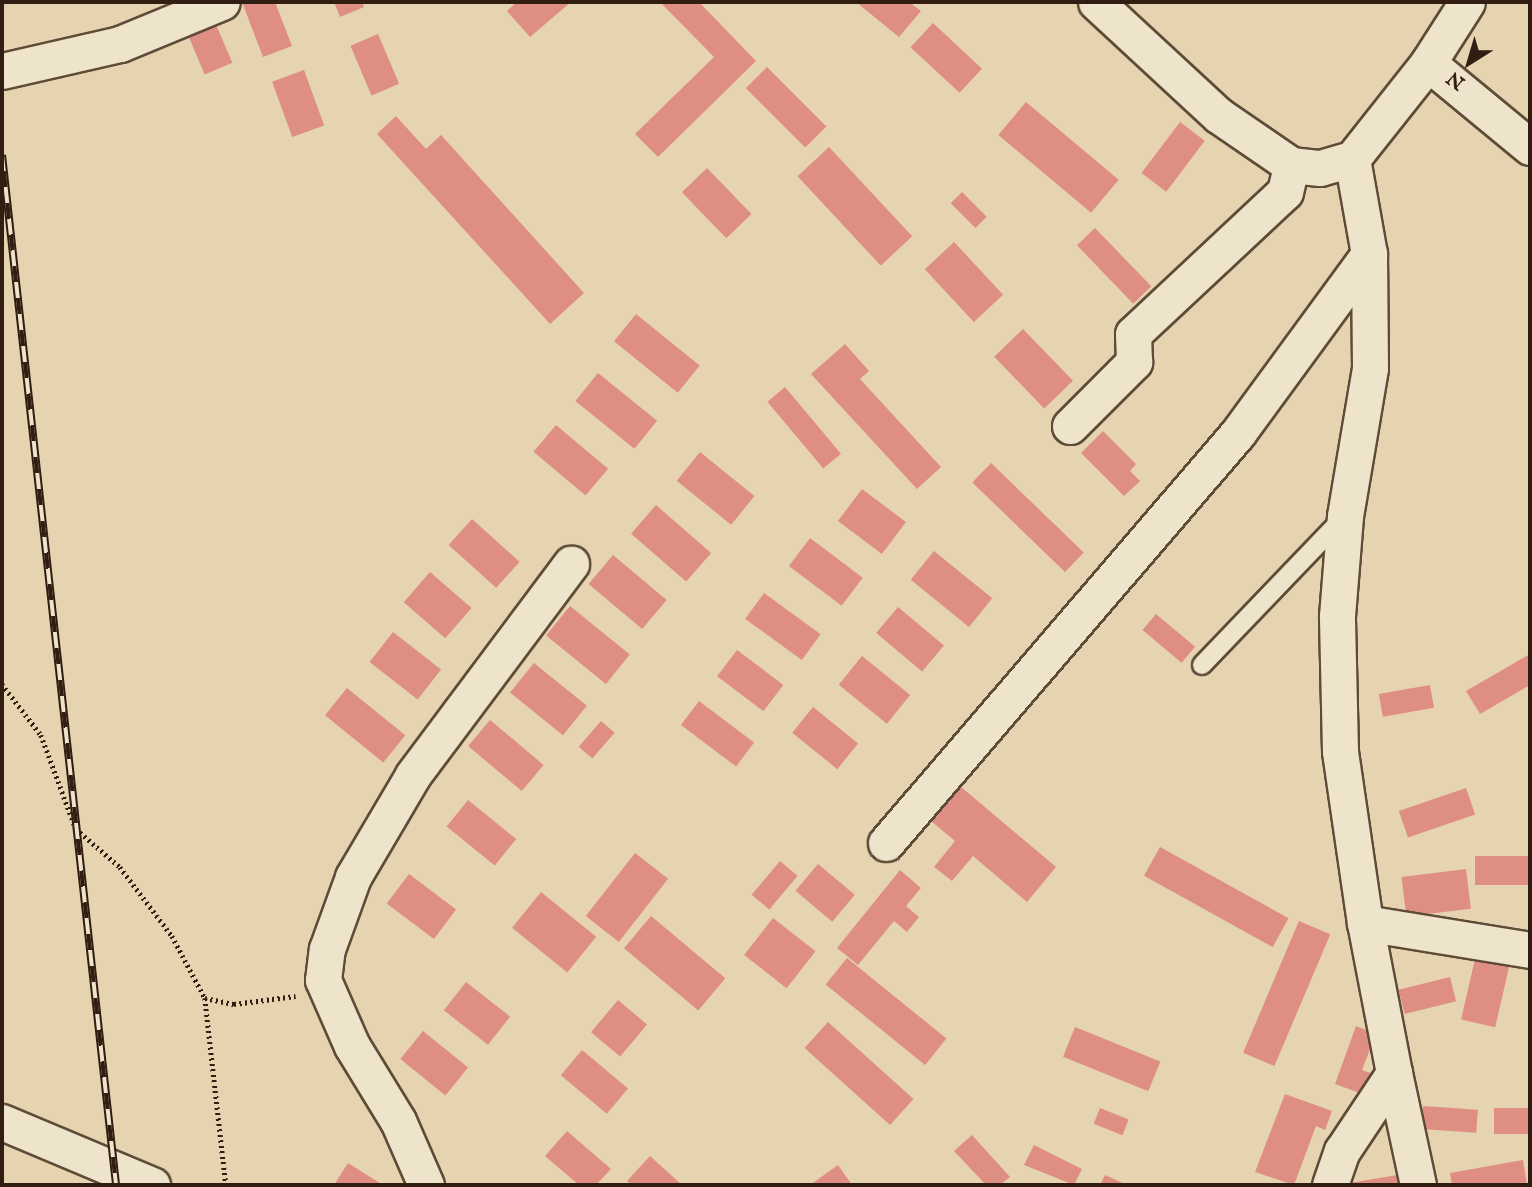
<!DOCTYPE html>
<html>
<head>
<meta charset="utf-8">
<style>
	body { margin:0 }
	#map { position:relative; width:1532px; height:1187px; overflow:hidden; background:#e5d4af; font-family:"IM FELL English",serif }
	div>[style] { position:absolute }
	[style*='--x'] { left:calc(var(--x)*1px); top:calc(var(--y)*1px); width:calc(var(--w)*1px); rotate:calc(var(--a)*1deg) }
	.building>* { inset:0; background:#df8e84; transform-origin:0 0 }
	.path>* { height:4.5px; margin-top:-2.25px; transform-origin:0; background:repeating-linear-gradient(90deg,#311d11 0 2px,transparent 0 5.5px) }
	.roads { filter:drop-shadow(2px 0 #5e4b38) drop-shadow(-2px 0 #5e4b38) drop-shadow(0 2px #5e4b38) drop-shadow(0 -2px #5e4b38) }
	.lane>* { height:18px; margin:-9px; padding:0 9px; transform-origin:9px; border-radius:9px; background:#eee3cb }
	.street>* { height:35px; margin:-17.5px; padding:0 17.5px; transform-origin:17.5px; border-radius:17.5px; background:#eee3cb }
	.rail>* { height:8px; margin-top:-4px; transform-origin:0; background:repeating-linear-gradient(90deg,#eee3cb 0 16px,#311d11 0 32px); box-sizing:border-box; border-block:2px solid #311d11 }
	span { translate:-50% -50%; white-space:nowrap; text-align:center; line-height:1.15; -webkit-text-stroke:6px #eee3cb; paint-order:stroke }
	.frame { position:absolute; inset:0; border:4px solid #311d11; pointer-events:none }
	.north { position:absolute; left:1434px; top:28px; width:70px; height:70px; -webkit-text-stroke:5px #eee3cb; paint-order:stroke; rotate:217deg; font-size:19px; font-weight:700; line-height:28px; text-align:center; color:#311d11 }
	.north::after { content:''; display:block; margin:auto; width:24px; height:32px; background:#311d11; clip-path:polygon(50% 0,100% 100%,50% 72%,0 100%) }
</style>
</head>
<body>
<div id="map">
	<div class="building">
		<i style="clip-path:polygon(242px 2px,275px 2px,292px 46px,263px 57px)"></i>
		<i style="clip-path:polygon(334px 2px,362px 2px,364px 7px,340px 17px)"></i>
		<i style="clip-path:polygon(517px 2px,571px 2px,530px 37px,507px 11px)"></i>
		<i style="clip-path:polygon(660px 2px,699px 2px,756px 61px,658px 157px,635px 134px,714px 57px)"></i>
		<i style="clip-path:polygon(856px 2px,909px 2px,921px 11px,899px 37px)"></i>
		<i style="left:212px;top:15px;width:52px;height:30px;rotate:67deg"></i>
		<i style="left:933px;top:23px;width:67px;height:33px;rotate:43deg"></i>
		<i style="left:378px;top:34px;width:54px;height:30px;rotate:67deg"></i>
		<i style="left:767px;top:67px;width:84px;height:30px;rotate:45deg"></i>
		<i style="left:304px;top:70px;width:59px;height:34px;rotate:70deg"></i>
		<i style="left:1026px;top:102px;width:121px;height:43px;rotate:40deg"></i>
		<i style="clip-path:polygon(396px 116px,426px 149px,441px 135px,584px 293px,550px 324px,377px 134px)"></i>
		<i style="left:1180px;top:122px;width:31px;height:64px;rotate:37deg"></i>
		<i style="left:829px;top:147px;width:122px;height:43px;rotate:47deg"></i>
		<i style="left:707px;top:168px;width:64px;height:35px;rotate:46deg"></i>
		<i style="left:962px;top:192px;width:35px;height:16px;rotate:45deg"></i>
		<i style="left:1095px;top:228px;width:81px;height:25px;rotate:46deg"></i>
		<i style="left:954px;top:242px;width:72px;height:40px;rotate:47deg"></i>
		<i style="left:636px;top:314px;width:82px;height:35px;rotate:39deg"></i>
		<i style="left:1023px;top:329px;width:72px;height:40px;rotate:46deg"></i>
		<i style="clip-path:polygon(845px 344px,869px 371px,860px 379px,941px 467px,917px 489px,811px 374px)"></i>
		<i style="left:598px;top:373px;width:76px;height:36px;rotate:39deg"></i>
		<i style="left:785px;top:387px;width:87px;height:23px;rotate:50deg"></i>
		<i style="left:556px;top:425px;width:68px;height:35px;rotate:40deg"></i>
		<i style="clip-path:polygon(1103px 431px,1136px 464px,1130px 471px,1140px 481px,1124px 496px,1081px 453px)"></i>
		<i style="left:700px;top:452px;width:70px;height:37px;rotate:39deg"></i>
		<i style="left:991px;top:463px;width:129px;height:27px;rotate:44deg"></i>
		<i style="left:862px;top:489px;width:55px;height:40px;rotate:37deg"></i>
		<i style="left:656px;top:505px;width:73px;height:38px;rotate:41deg"></i>
		<i style="left:472px;top:519px;width:64px;height:35px;rotate:42deg"></i>
		<i style="left:810px;top:538px;width:66px;height:35px;rotate:37deg"></i>
		<i style="left:934px;top:551px;width:75px;height:37px;rotate:39deg"></i>
		<i style="left:613px;top:555px;width:70px;height:38px;rotate:40deg"></i>
		<i style="left:430px;top:572px;width:55px;height:40px;rotate:41deg"></i>
		<i style="left:764px;top:593px;width:70px;height:32px;rotate:36deg"></i>
		<i style="left:570px;top:606px;width:77px;height:38px;rotate:39deg"></i>
		<i style="left:898px;top:607px;width:60px;height:34px;rotate:40deg"></i>
		<i style="left:1156px;top:614px;width:51px;height:21px;rotate:40deg"></i>
		<i style="left:393px;top:632px;width:61px;height:38px;rotate:38deg"></i>
		<i style="left:737px;top:650px;width:58px;height:33px;rotate:37deg"></i>
		<i style="clip-path:polygon(1530px 654px,1530px 685px,1480px 714px,1466px 691px)"></i>
		<i style="left:862px;top:656px;width:62px;height:37px;rotate:39deg"></i>
		<i style="left:534px;top:663px;width:68px;height:38px;rotate:39deg"></i>
		<i style="left:1430px;top:685px;width:23px;height:52px;rotate:80deg"></i>
		<i style="left:347px;top:688px;width:75px;height:35px;rotate:39deg"></i>
		<i style="left:699px;top:701px;width:69px;height:30px;rotate:37deg"></i>
		<i style="left:813px;top:707px;width:58px;height:33px;rotate:39deg"></i>
		<i style="left:490px;top:720px;width:70px;height:34px;rotate:40deg"></i>
		<i style="left:601px;top:721px;width:18px;height:34px;rotate:41deg"></i>
		<i style="clip-path:polygon(954px 781px,1056px 867px,1027px 902px,973px 856px,952px 881px,934px 867px,955px 841px,925px 816px)"></i>
		<i style="left:1466px;top:788px;width:28px;height:71px;rotate:71deg"></i>
		<i style="left:468px;top:800px;width:62px;height:34px;rotate:39deg"></i>
		<i style="left:1160px;top:847px;width:147px;height:33px;rotate:29deg"></i>
		<i style="left:635px;top:853px;width:42px;height:80px;rotate:38deg"></i>
		<i style="left:1530px;top:856px;width:29px;height:55px;rotate:90deg"></i>
		<i style="left:780px;top:861px;width:23px;height:44px;rotate:40deg"></i>
		<i style="left:818px;top:864px;width:48px;height:35px;rotate:40deg"></i>
		<i style="left:1466px;top:869px;width:40px;height:65px;rotate:83deg"></i>
		<i style="clip-path:polygon(900px 870px,921px 888px,906px 906px,919px 917px,907px 932px,894px 921px,858px 965px,837px 948px)"></i>
		<i style="left:409px;top:874px;width:59px;height:37px;rotate:37deg"></i>
		<i style="left:541px;top:892px;width:71px;height:46px;rotate:39deg"></i>
		<i style="left:651px;top:916px;width:97px;height:42px;rotate:40deg"></i>
		<i style="left:773px;top:918px;width:54px;height:47px;rotate:38deg"></i>
		<i style="left:1299px;top:921px;width:34px;height:143px;rotate:23deg"></i>
		<i style="left:847px;top:958px;width:128px;height:34px;rotate:39deg"></i>
		<i style="left:1475px;top:959px;width:35px;height:62px;rotate:13deg"></i>
		<i style="left:1450px;top:977px;width:25px;height:53px;rotate:76deg"></i>
		<i style="left:466px;top:982px;width:56px;height:36px;rotate:38deg"></i>
		<i style="left:618px;top:1000px;width:38px;height:42px;rotate:40deg"></i>
		<i style="left:828px;top:1022px;width:115px;height:35px;rotate:42deg"></i>
		<i style="clip-path:polygon(1356px 1026px,1376px 1034px,1362px 1070px,1376px 1075px,1368px 1096px,1335px 1084px)"></i>
		<i style="left:1075px;top:1027px;width:92px;height:32px;rotate:22deg"></i>
		<i style="left:423px;top:1031px;width:58px;height:36px;rotate:39deg"></i>
		<i style="left:582px;top:1050px;width:60px;height:33px;rotate:40deg"></i>
		<i style="clip-path:polygon(1285px 1094px,1332px 1111px,1325px 1130px,1316px 1126px,1294px 1185px,1255px 1172px)"></i>
		<i style="left:1423px;top:1106px;width:55px;height:23px;rotate:4deg"></i>
		<i style="left:1100px;top:1108px;width:31px;height:17px;rotate:22deg"></i>
		<i style="left:1530px;top:1108px;width:26px;height:36px;rotate:90deg"></i>
		<i style="clip-path:polygon(567px 1131px,611px 1169px,596px 1185px,579px 1185px,545px 1156px)"></i>
		<i style="clip-path:polygon(972px 1135px,1010px 1177px,1000px 1185px,986px 1185px,954px 1151px)"></i>
		<i style="clip-path:polygon(1034px 1145px,1082px 1169px,1074px 1185px,1024px 1165px)"></i>
		<i style="clip-path:polygon(650px 1156px,682px 1185px,632px 1185px,627px 1181px)"></i>
		<i style="clip-path:polygon(1523px 1160px,1527px 1185px,1452px 1185px,1450px 1173px)"></i>
		<i style="clip-path:polygon(348px 1163px,383px 1185px,334px 1185px)"></i>
		<i style="clip-path:polygon(838px 1165px,852px 1185px,810px 1185px)"></i>
		<i style="clip-path:polygon(1404px 1174px,1406px 1185px,1343px 1185px,1343px 1184px)"></i>
		<i style="clip-path:polygon(1105px 1175px,1127px 1185px,1100px 1185px)"></i>
	</div>
	<div class="path">
		<i style="--x:2;--y:684;--w:64;--a:52.6"></i>
		<i style="--x:41;--y:735;--w:100;--a:69.6"></i>
		<i style="--x:76;--y:829;--w:58;--a:40.8"></i>
		<i style="--x:120;--y:867;--w:86;--a:53"></i>
		<i style="--x:172;--y:936;--w:70;--a:62"></i>
		<i style="--x:205;--y:998;--w:188;--a:83.6"></i>
		<i style="--x:205;--y:998;--w:30;--a:12"></i>
		<i style="--x:234;--y:1004;--w:62;--a:-7.5"></i>
	</div>
	<div class="roads">
		<div class="lane">
			<i style="--x:1202;--y:665;--w:204;--a:-46.2"></i>
		</div>
		<div class="street">
			<i style="--x:1096;--y:2;--w:166;--a:42.8"></i>
			<i style="--x:1218;--y:115;--w:88;--a:34.4"></i>
			<i style="--x:1291;--y:165;--w:29;--a:6"></i>
			<i style="--x:1320;--y:168;--w:33;--a:-16"></i>
			<i style="--x:1352;--y:159;--w:122;--a:-51.6"></i>
			<i style="--x:1428;--y:63;--w:72;--a:-57.4"></i>
			<i style="--x:1428;--y:63;--w:132;--a:39.5"></i>
			<i style="--x:2;--y:71;--w:121;--a:-12.9"></i>
			<i style="--x:120;--y:44;--w:110;--a:-22.4"></i>
			<i style="--x:1070;--y:426;--w:91;--a:-45"></i>
			<i style="--x:1134;--y:362;--w:28;--a:-92"></i>
			<i style="--x:1133;--y:334;--w:208;--a:-43.1"></i>
			<i style="--x:1285;--y:192;--w:28;--a:-77"></i>
			<i style="--x:886;--y:843;--w:540;--a:-49.35"></i>
			<i style="--x:1238;--y:433;--w:222;--a:-53.8"></i>
			<i style="--x:1365;--y:923;--w:167;--a:9.3"></i>
			<i style="--x:1394;--y:1073;--w:115;--a:77.9"></i>
			<i style="--x:2;--y:1122;--w:163;--a:22.8"></i>
			<i style="--x:426;--y:1185;--w:70;--a:-113.6"></i>
			<i style="--x:398;--y:1121;--w:88;--a:-121.5"></i>
			<i style="--x:352;--y:1046;--w:72;--a:-113.7"></i>
			<i style="--x:323;--y:980;--w:31;--a:-83"></i>
			<i style="--x:327;--y:949;--w:77;--a:-70.1"></i>
			<i style="--x:353;--y:877;--w:118;--a:-59.5"></i>
			<i style="--x:413;--y:775;--w:264;--a:-53.2"></i>
			<i style="--x:1330;--y:1185;--w:36;--a:-71"></i>
			<i style="--x:1342;--y:1151;--w:94;--a:-56.3"></i>
			<i style="--x:1394;--y:1073;--w:153;--a:-100.9"></i>
			<i style="--x:1365;--y:923;--w:174;--a:-98.3"></i>
			<i style="--x:1340;--y:751;--w:135;--a:-91.3"></i>
			<i style="--x:1337;--y:616;--w:100;--a:-85.4"></i>
			<i style="--x:1345;--y:516;--w:150;--a:-80.4"></i>
			<i style="--x:1370;--y:368;--w:114;--a:-90.5"></i>
			<i style="--x:1369;--y:254;--w:97;--a:-100.1"></i>
		</div>
	</div>
	<div class="rail">
		<i style="--x:2;--y:155;--w:1036;--a:83.68"></i>
	</div>
	<div class="frame"></div>
	<div class="north">N</div>
</div>
</body>
</html>
